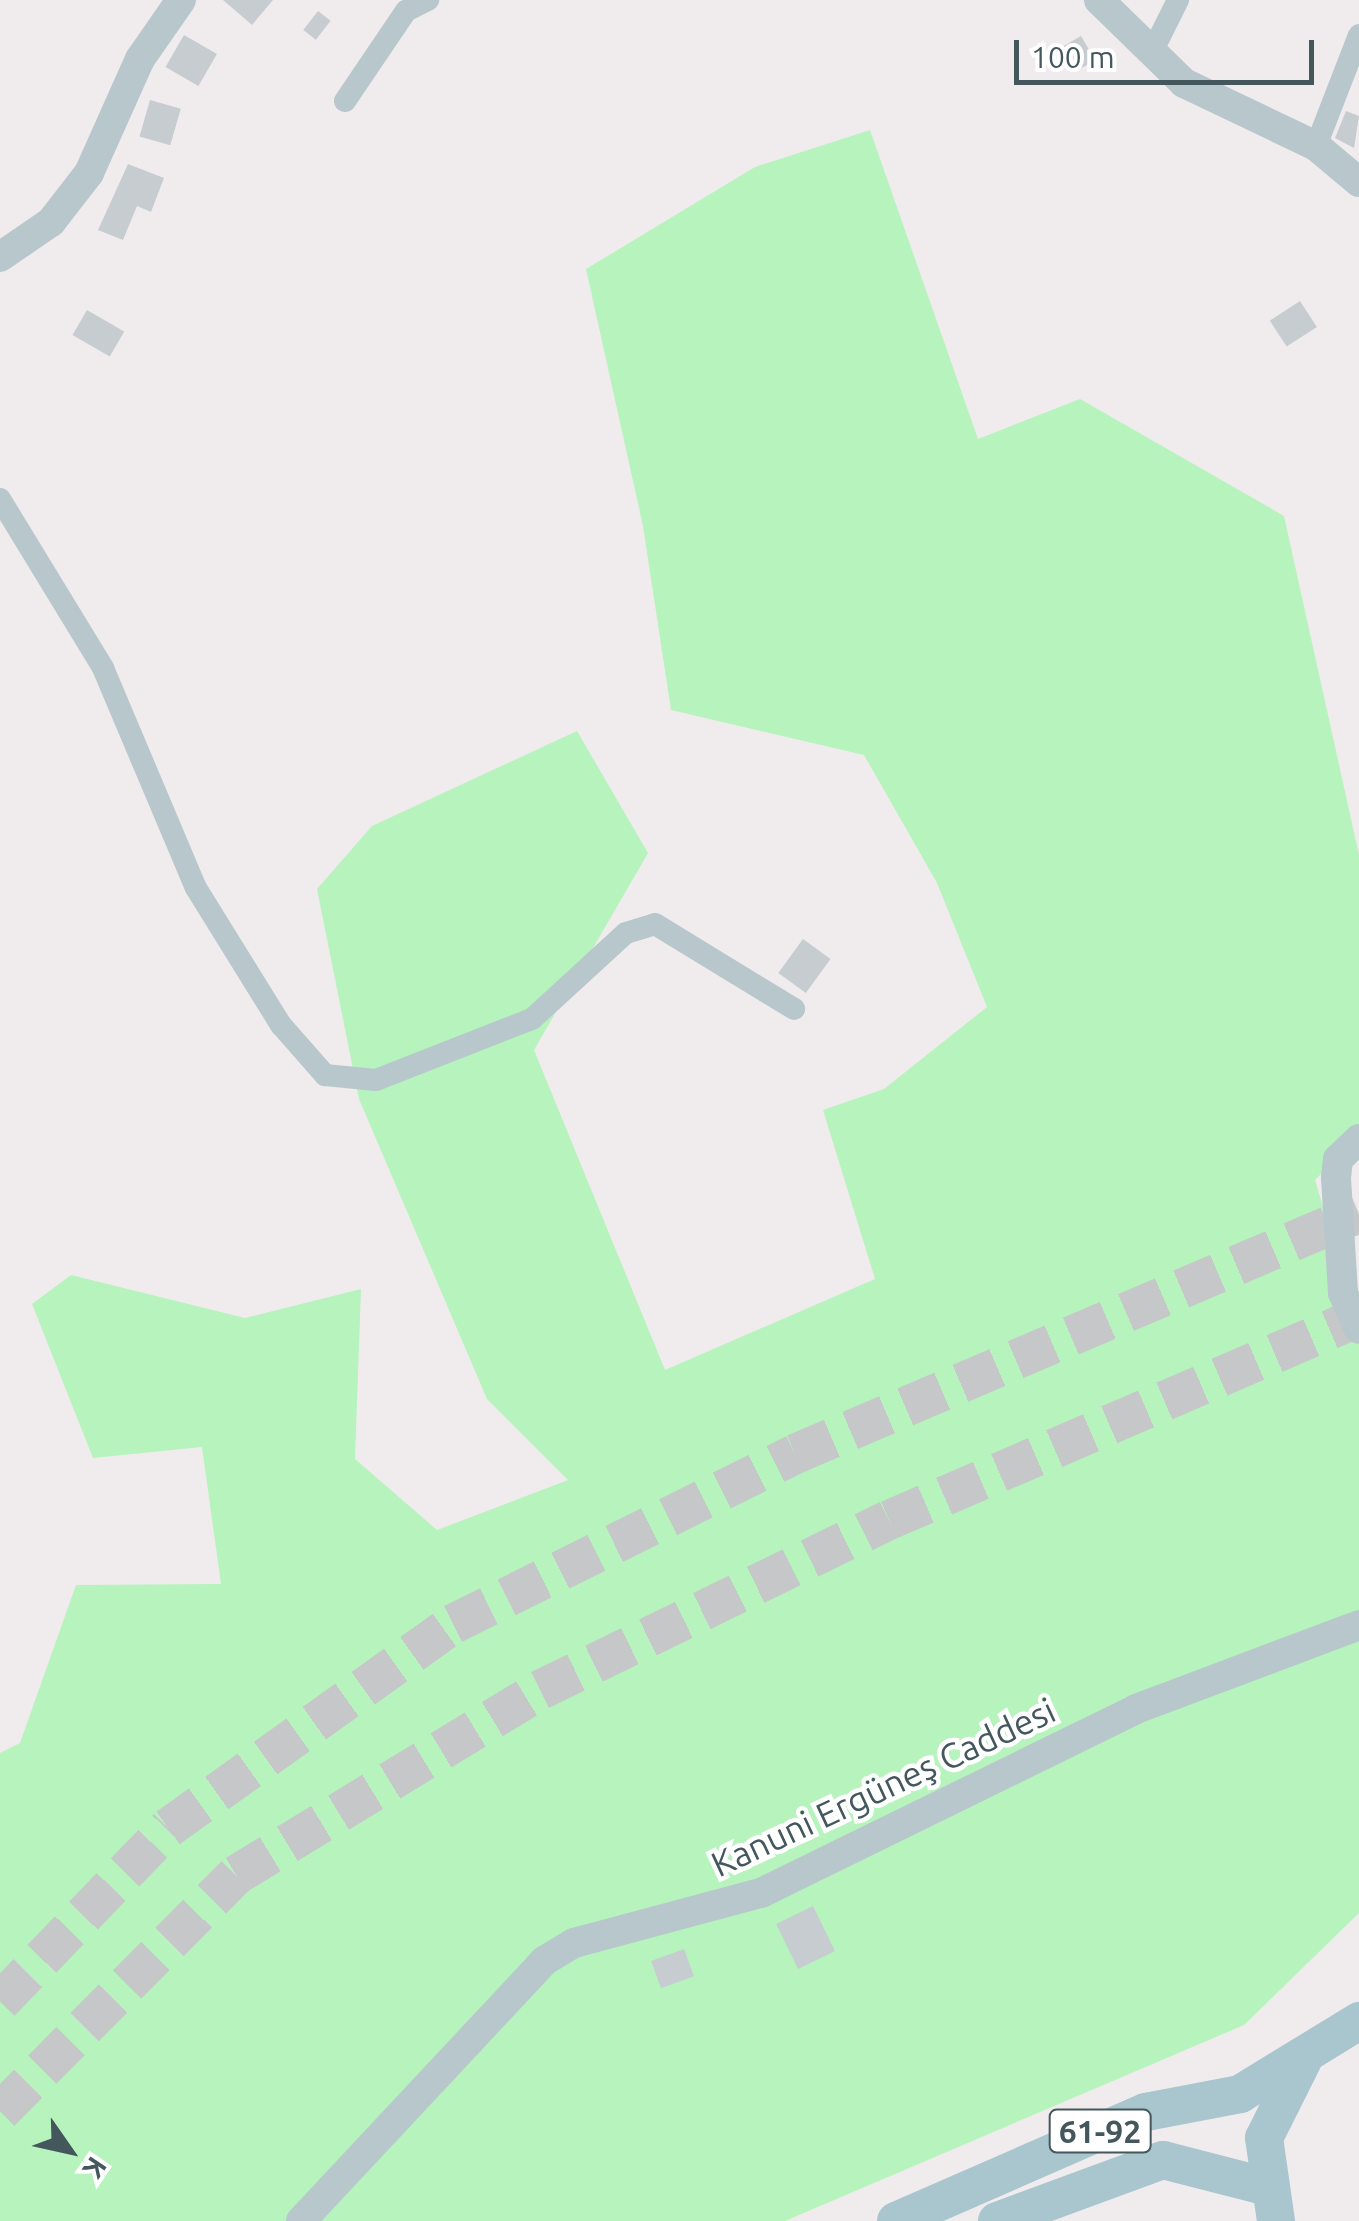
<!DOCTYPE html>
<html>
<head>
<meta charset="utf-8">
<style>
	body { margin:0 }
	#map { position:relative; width:1359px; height:2221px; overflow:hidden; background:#f0eced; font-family:Ubuntu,sans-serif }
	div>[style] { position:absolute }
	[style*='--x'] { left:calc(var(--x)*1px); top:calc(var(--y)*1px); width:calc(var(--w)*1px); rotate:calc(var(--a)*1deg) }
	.green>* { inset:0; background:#b6f3bd }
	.building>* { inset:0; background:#c6ccd0; transform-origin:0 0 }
	.trunk-tunnel>* { height:40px; margin-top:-20px; transform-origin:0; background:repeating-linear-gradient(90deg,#c5c7c9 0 40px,transparent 0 60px) }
	.minor>* { height:22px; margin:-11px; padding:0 11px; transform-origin:11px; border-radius:11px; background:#b7c7cc }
	.tertiary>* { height:30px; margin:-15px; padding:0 15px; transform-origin:15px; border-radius:15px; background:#b7c7cc }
	.primary>* { height:38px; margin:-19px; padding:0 19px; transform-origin:19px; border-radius:19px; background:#a9c6cf }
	span { translate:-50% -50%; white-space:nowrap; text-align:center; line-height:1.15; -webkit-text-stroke:9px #fff; paint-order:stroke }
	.shield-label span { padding:2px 8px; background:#fff; border:2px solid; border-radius:8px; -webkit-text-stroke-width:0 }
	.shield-label { font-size:32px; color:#43575c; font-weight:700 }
	.street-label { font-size:35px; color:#43575c }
	.north { position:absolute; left:20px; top:2101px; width:100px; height:100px; -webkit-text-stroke:8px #fff; paint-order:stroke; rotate:124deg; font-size:28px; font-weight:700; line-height:40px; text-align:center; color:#43575c }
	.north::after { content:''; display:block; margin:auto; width:35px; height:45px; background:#43575c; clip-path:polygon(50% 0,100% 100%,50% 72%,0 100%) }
	.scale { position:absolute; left:1014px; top:40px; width:300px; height:45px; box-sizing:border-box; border:5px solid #43575c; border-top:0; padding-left:12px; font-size:30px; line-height:35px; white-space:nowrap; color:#43575c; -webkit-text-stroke:8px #fff; paint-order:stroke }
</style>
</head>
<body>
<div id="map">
	<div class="green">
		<i style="clip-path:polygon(870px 130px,978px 439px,1080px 399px,1284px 516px,1359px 855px,1359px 1136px,1315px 1180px,1359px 1328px,1359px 1913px,1244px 2025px,785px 2221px,0 2221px,0 1753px,20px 1743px,76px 1585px,221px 1584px,202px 1447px,93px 1458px,32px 1304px,71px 1275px,245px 1318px,361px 1289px,355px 1459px,437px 1530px,568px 1480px,487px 1399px,359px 1099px,317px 889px,372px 826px,577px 731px,648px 853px,534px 1050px,665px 1370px,875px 1279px,823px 1110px,884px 1089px,987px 1007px,937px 883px,864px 755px,671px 710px,643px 526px,586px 269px,755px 167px)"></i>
	</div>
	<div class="building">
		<i style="clip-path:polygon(223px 0,273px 0,252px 25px)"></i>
		<i style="left:318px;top:11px;width:16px;height:24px;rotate:38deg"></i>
		<i style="left:184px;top:35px;width:38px;height:37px;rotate:30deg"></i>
		<i style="left:1081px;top:36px;width:28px;height:20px;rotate:60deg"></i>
		<i style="left:150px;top:100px;width:32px;height:38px;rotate:16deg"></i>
		<i style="clip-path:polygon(1346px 111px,1359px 116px,1354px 148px,1335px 138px)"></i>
		<i style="clip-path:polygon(128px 164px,164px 178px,151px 212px,137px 206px,123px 240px,98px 230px)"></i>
		<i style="left:1300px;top:301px;width:31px;height:36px;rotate:57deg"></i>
		<i style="left:87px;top:310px;width:43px;height:29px;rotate:30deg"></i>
		<i style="left:803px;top:939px;width:34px;height:42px;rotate:36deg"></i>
		<i style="left:813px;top:1906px;width:50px;height:41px;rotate:64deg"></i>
		<i style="left:684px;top:1949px;width:29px;height:35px;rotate:70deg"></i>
	</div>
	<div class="trunk-tunnel">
		<i style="--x:0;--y:2002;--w:242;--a:-46"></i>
		<i style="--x:168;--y:1828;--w:350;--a:-35.6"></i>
		<i style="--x:453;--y:1624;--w:382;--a:-26.4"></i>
		<i style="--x:795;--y:1454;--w:613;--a:-23.14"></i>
		<i style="--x:0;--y:2112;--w:334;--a:-45.1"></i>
		<i style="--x:236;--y:1875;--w:356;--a:-31.3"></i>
		<i style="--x:540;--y:1690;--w:388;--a:-26"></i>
		<i style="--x:889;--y:1520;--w:512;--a:-23.36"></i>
	</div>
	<div class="minor">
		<i style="--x:1153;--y:50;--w:56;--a:-63.4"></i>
		<i style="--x:345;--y:101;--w:109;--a:-55.9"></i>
		<i style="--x:406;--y:11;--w:25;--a:-27"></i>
		<i style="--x:1316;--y:146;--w:119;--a:-68.8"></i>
		<i style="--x:0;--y:499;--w:198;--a:58.6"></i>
		<i style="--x:103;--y:668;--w:239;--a:67.1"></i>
		<i style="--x:196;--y:888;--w:161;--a:58.2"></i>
		<i style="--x:281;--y:1025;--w:67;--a:48.7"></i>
		<i style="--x:325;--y:1075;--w:51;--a:5.6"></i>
		<i style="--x:376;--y:1080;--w:168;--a:-21.4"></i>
		<i style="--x:532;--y:1019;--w:127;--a:-42.5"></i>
		<i style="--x:626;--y:933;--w:30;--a:-17"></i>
		<i style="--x:655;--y:924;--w:163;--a:31.4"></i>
	</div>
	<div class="tertiary">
		<i style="--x:1099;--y:0;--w:119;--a:44.3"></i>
		<i style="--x:1184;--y:83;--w:146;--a:25.5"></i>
		<i style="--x:1316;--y:146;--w:56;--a:39.9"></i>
		<i style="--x:0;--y:257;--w:62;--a:-34.5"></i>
		<i style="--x:51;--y:222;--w:62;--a:-52.2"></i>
		<i style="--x:89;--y:173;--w:125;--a:-65.9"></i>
		<i style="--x:140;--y:59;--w:72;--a:-55.2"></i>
		<i style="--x:1359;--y:1139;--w:29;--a:136"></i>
		<i style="--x:1338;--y:1159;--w:19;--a:96"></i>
		<i style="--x:1336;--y:1178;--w:115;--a:86.5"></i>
		<i style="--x:1343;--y:1293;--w:39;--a:66"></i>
		<i style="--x:301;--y:2221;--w:356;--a:-46.9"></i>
		<i style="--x:544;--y:1961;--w:35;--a:-31"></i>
		<i style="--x:574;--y:1943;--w:194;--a:-15"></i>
		<i style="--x:761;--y:1893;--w:418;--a:-26.1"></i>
		<i style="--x:1136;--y:1709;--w:238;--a:-20.6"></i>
	</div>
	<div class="primary">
		<i style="--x:896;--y:2221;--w:273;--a:-23.6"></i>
		<i style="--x:1146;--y:2112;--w:96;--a:-10.8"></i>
		<i style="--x:1240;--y:2094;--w:140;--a:-31.5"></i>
		<i style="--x:997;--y:2221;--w:177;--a:-20.2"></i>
		<i style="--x:1163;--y:2160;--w:104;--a:14.4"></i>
		<i style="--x:1276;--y:2221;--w:84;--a:-98.2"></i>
		<i style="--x:1264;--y:2138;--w:87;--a:-63.4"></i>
	</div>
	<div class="shield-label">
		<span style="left:1100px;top:2131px">61-92</span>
	</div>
	<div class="street-label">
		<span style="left:883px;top:1787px;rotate:-25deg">Kanuni Ergüneş Caddesi</span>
	</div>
	<div class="north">K</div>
	<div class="scale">100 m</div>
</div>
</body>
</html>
